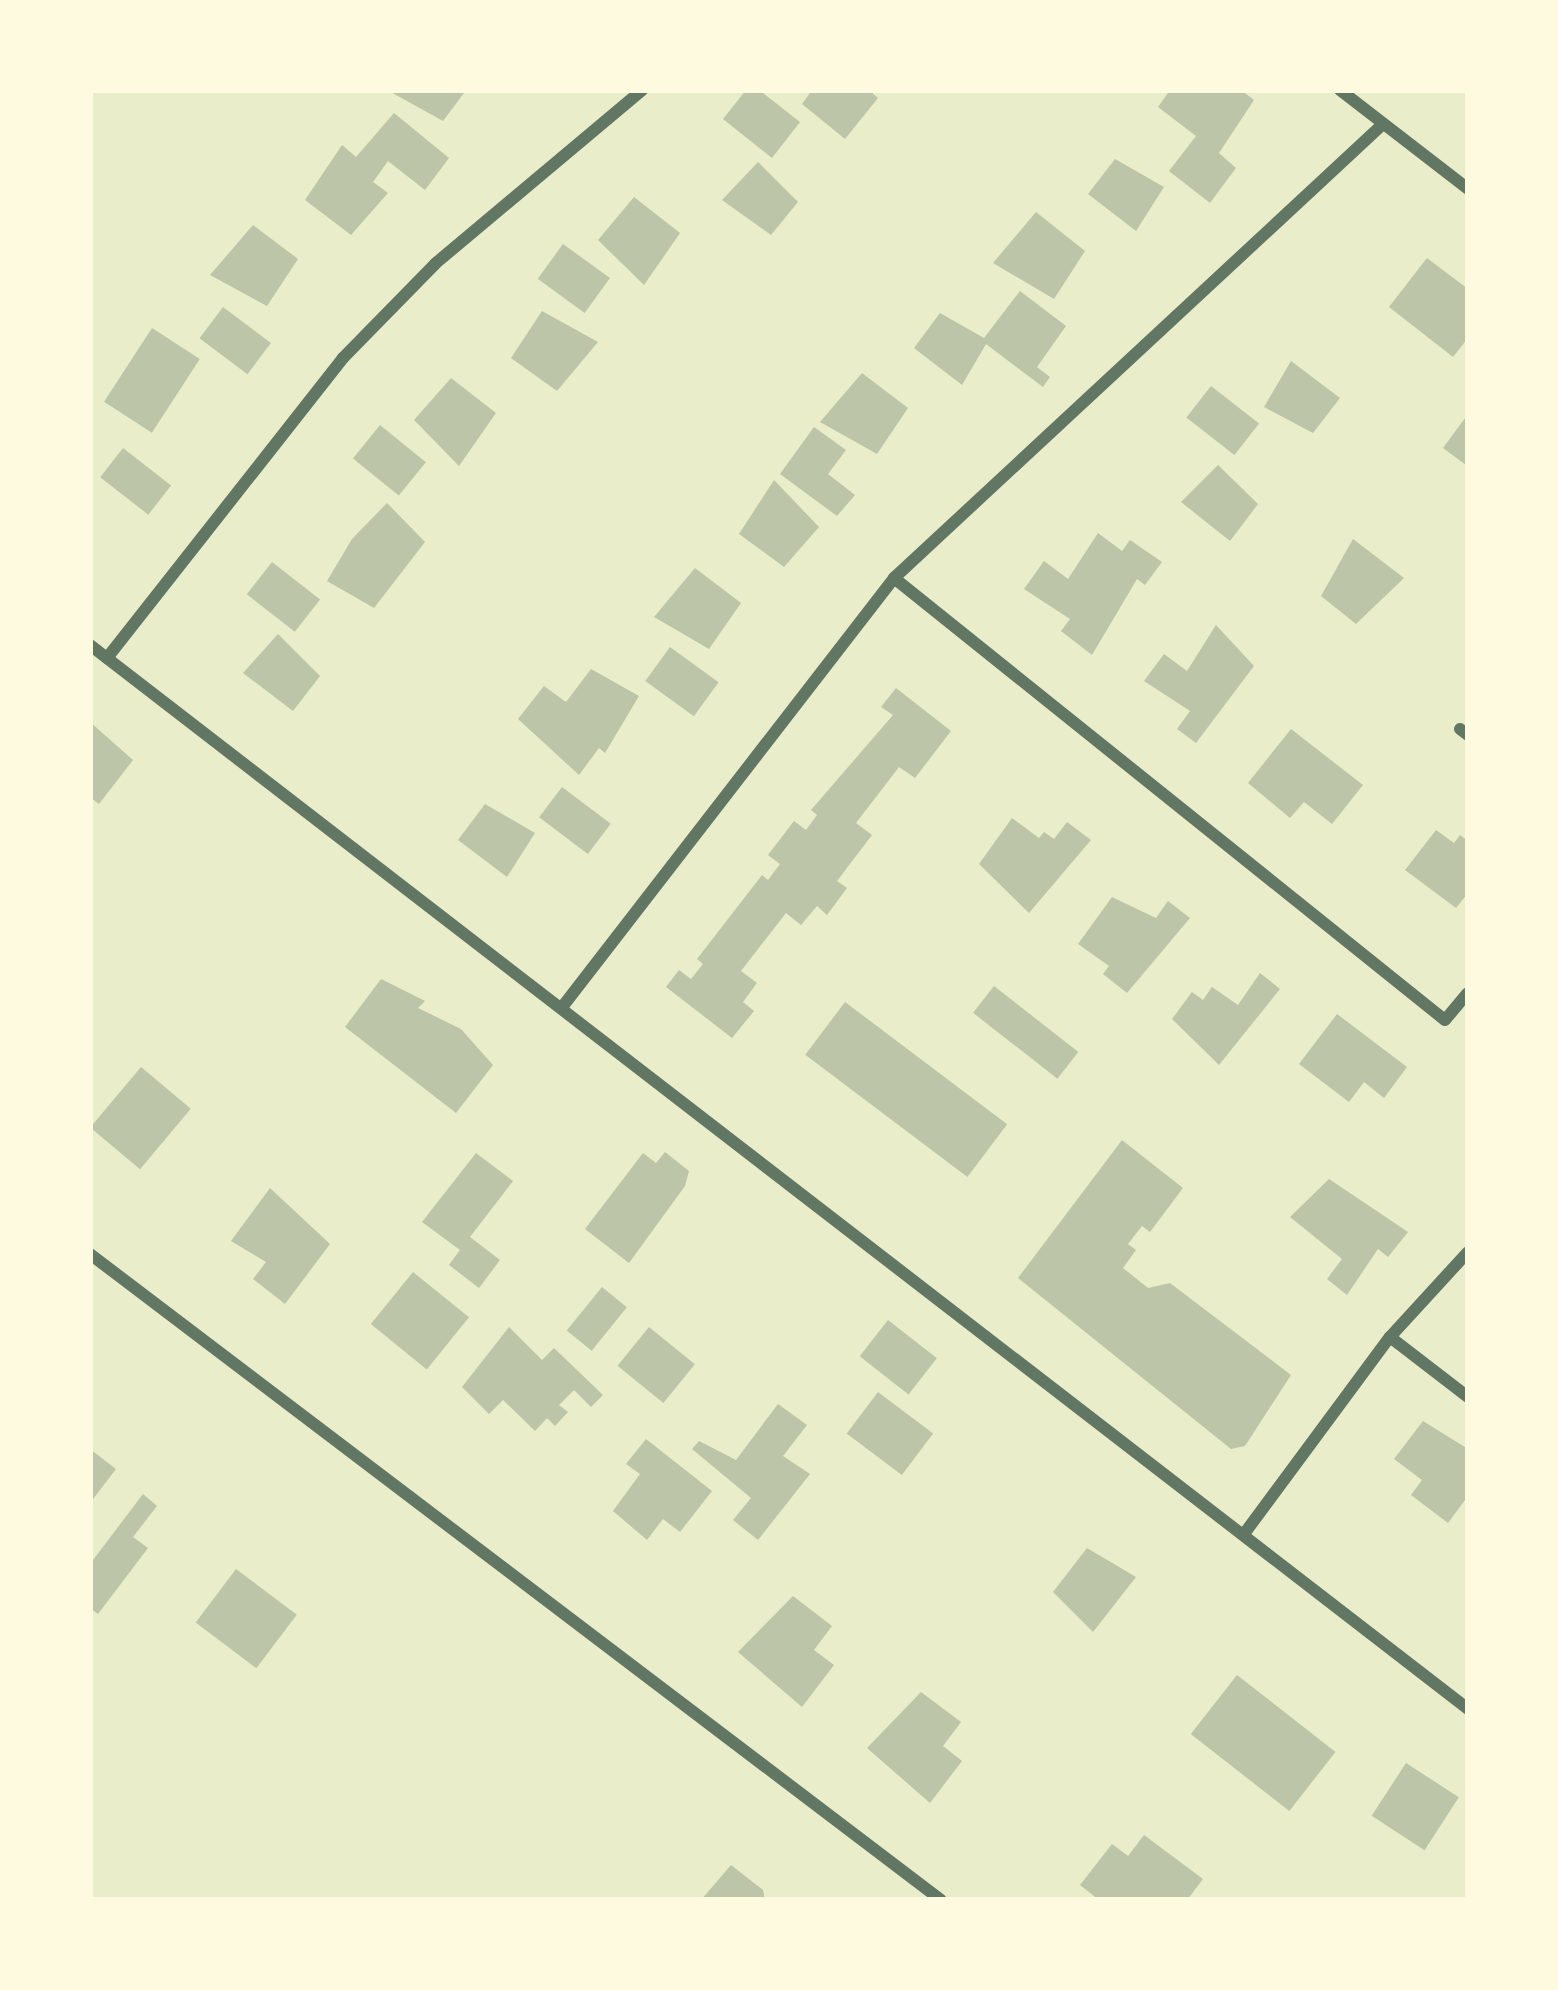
<!DOCTYPE html>
<html>
<head>
<meta charset="utf-8">
<style>
	body { margin:0 }
	#map { position:relative; width:1558px; height:1990px; overflow:hidden; background:#e9edc9; font-family:"Source Sans 3",sans-serif }
	div>[style] { position:absolute }
	[style*='--x'] { left:calc(var(--x)*1px); top:calc(var(--y)*1px); width:calc(var(--w)*1px); rotate:calc(var(--a)*1deg) }
	.building>* { inset:0; background:#bcc5a7; transform-origin:0 0 }
	.minor>* { height:12px; margin:-6px; padding:0 6px; transform-origin:6px; border-radius:6px; background:#617663 }
	span { translate:-50% -50%; white-space:nowrap; text-align:center; line-height:1.15; -webkit-text-stroke:9px #fefae0; paint-order:stroke }
	.frame { position:absolute; inset:0; border:93px solid #fefae0; pointer-events:none }
</style>
</head>
<body>
<div id="map">
	<div class="building">
		<i style="clip-path:polygon(387px 90px,460px 90px,464px 93px,443px 121px)"></i>
		<i style="clip-path:polygon(746px 90px,759px 90px,800px 122px,772px 158px,723px 119px)"></i>
		<i style="clip-path:polygon(812px 90px,869px 90px,878px 98px,845px 139px,802px 104px)"></i>
		<i style="clip-path:polygon(1170px 90px,1241px 90px,1254px 100px,1219px 153px,1236px 168px,1210px 203px,1169px 171px,1196px 136px,1158px 107px)"></i>
		<i style="clip-path:polygon(394px 113px,449px 158px,425px 190px,388px 161px,373px 182px,388px 193px,351px 235px,305px 200px,342px 145px,356px 157px)"></i>
		<i style="clip-path:polygon(1115px 159px,1164px 187px,1136px 231px,1088px 194px)"></i>
		<i style="clip-path:polygon(758px 162px,798px 202px,771px 235px,722px 200px)"></i>
		<i style="clip-path:polygon(634px 197px,680px 233px,644px 285px,598px 240px)"></i>
		<i style="clip-path:polygon(1036px 212px,1085px 251px,1054px 299px,993px 263px)"></i>
		<i style="clip-path:polygon(253px 225px,298px 259px,267px 306px,210px 275px)"></i>
		<i style="left:563px;top:244px;width:58px;height:43px;rotate:36deg"></i>
		<i style="clip-path:polygon(1427px 258px,1468px 289px,1468px 338px,1453px 357px,1389px 307px)"></i>
		<i style="clip-path:polygon(1020px 291px,1066px 326px,1037px 367px,1050px 377px,1043px 387px,986px 344px,962px 385px,914px 348px,940px 313px,984px 338px)"></i>
		<i style="left:223px;top:307px;width:60px;height:39px;rotate:37deg"></i>
		<i style="clip-path:polygon(542px 311px,598px 342px,557px 391px,511px 358px)"></i>
		<i style="left:152px;top:328px;width:57px;height:88px;rotate:33deg"></i>
		<i style="clip-path:polygon(1291px 361px,1340px 398px,1313px 433px,1264px 407px)"></i>
		<i style="clip-path:polygon(862px 373px,908px 408px,877px 454px,820px 422px)"></i>
		<i style="clip-path:polygon(451px 378px,496px 413px,459px 466px,414px 420px)"></i>
		<i style="left:1211px;top:386px;width:61px;height:40px;rotate:38deg"></i>
		<i style="clip-path:polygon(1468px 414px,1468px 462px,1466px 465px,1443px 448px)"></i>
		<i style="left:380px;top:425px;width:59px;height:43px;rotate:39deg"></i>
		<i style="clip-path:polygon(814px 427px,846px 450px,828px 474px,855px 495px,837px 516px,780px 474px)"></i>
		<i style="left:123px;top:448px;width:61px;height:37px;rotate:38deg"></i>
		<i style="clip-path:polygon(1218px 465px,1258px 504px,1230px 541px,1181px 502px)"></i>
		<i style="clip-path:polygon(774px 480px,819px 527px,784px 567px,739px 534px)"></i>
		<i style="clip-path:polygon(387px 503px,425px 542px,374px 608px,327px 581px,352px 539px)"></i>
		<i style="clip-path:polygon(1098px 533px,1122px 551px,1130px 540px,1162px 562px,1145px 585px,1137px 579px,1092px 655px,1061px 631px,1070px 619px,1024px 589px,1044px 561px,1068px 579px)"></i>
		<i style="clip-path:polygon(1353px 539px,1404px 578px,1356px 624px,1321px 596px)"></i>
		<i style="left:272px;top:562px;width:61px;height:41px;rotate:38deg"></i>
		<i style="clip-path:polygon(695px 568px,741px 603px,709px 649px,654px 617px)"></i>
		<i style="clip-path:polygon(1216px 625px,1254px 666px,1196px 743px,1177px 729px,1190px 711px,1144px 681px,1164px 654px,1187px 671px)"></i>
		<i style="clip-path:polygon(278px 634px,320px 676px,293px 711px,243px 673px)"></i>
		<i style="left:670px;top:647px;width:60px;height:42px;rotate:36deg"></i>
		<i style="clip-path:polygon(591px 669px,639px 696px,605px 753px,599px 748px,579px 775px,518px 719px,544px 686px,566px 702px)"></i>
		<i style="clip-path:polygon(896px 688px,951px 731px,915px 778px,899px 767px,856px 823px,872px 835px,837px 881px,847px 888px,827px 915px,817px 906px,801px 925px,786px 913px,741px 971px,757px 983px,743px 1002px,754px 1011px,732px 1038px,666px 987px,679px 970px,691px 979px,703px 964px,697px 959px,762px 875px,768px 880px,780px 864px,768px 855px,794px 821px,806px 830px,817px 815px,811px 810px,893px 715px,881px 707px)"></i>
		<i style="clip-path:polygon(90px 722px,133px 760px,99px 804px,90px 797px)"></i>
		<i style="clip-path:polygon(1291px 729px,1363px 785px,1332px 824px,1304px 802px,1290px 818px,1248px 783px)"></i>
		<i style="left:562px;top:787px;width:61px;height:38px;rotate:37deg"></i>
		<i style="clip-path:polygon(485px 804px,535px 833px,507px 877px,458px 840px)"></i>
		<i style="clip-path:polygon(1012px 818px,1039px 838px,1044px 832px,1054px 839px,1067px 822px,1091px 840px,1029px 913px,979px 864px)"></i>
		<i style="clip-path:polygon(1436px 830px,1454px 843px,1460px 835px,1468px 841px,1468px 893px,1456px 908px,1405px 870px)"></i>
		<i style="clip-path:polygon(1112px 897px,1156px 918px,1168px 901px,1190px 918px,1127px 993px,1103px 974px,1109px 966px,1078px 944px)"></i>
		<i style="clip-path:polygon(1260px 973px,1280px 989px,1219px 1065px,1172px 1019px,1192px 992px,1203px 1000px,1212px 987px,1238px 1005px)"></i>
		<i style="clip-path:polygon(381px 979px,425px 1001px,418px 1008px,461px 1029px,493px 1065px,456px 1113px,345px 1027px)"></i>
		<i style="left:994px;top:986px;width:107px;height:34px;rotate:38deg"></i>
		<i style="left:845px;top:1002px;width:203px;height:66px;rotate:37deg"></i>
		<i style="clip-path:polygon(1337px 1014px,1407px 1067px,1384px 1098px,1364px 1082px,1349px 1102px,1299px 1064px)"></i>
		<i style="left:141px;top:1067px;width:65px;height:79px;rotate:40deg"></i>
		<i style="clip-path:polygon(1122px 1140px,1183px 1188px,1150px 1232px,1142px 1226px,1128px 1244px,1136px 1250px,1123px 1268px,1148px 1288px,1170px 1283px,1291px 1375px,1245px 1446px,1231px 1449px,1018px 1278px)"></i>
		<i style="clip-path:polygon(665px 1152px,689px 1171px,685px 1186px,629px 1263px,585px 1229px,643px 1153px,656px 1163px)"></i>
		<i style="clip-path:polygon(476px 1153px,513px 1181px,470px 1237px,500px 1260px,479px 1288px,449px 1265px,460px 1250px,422px 1222px)"></i>
		<i style="clip-path:polygon(1329px 1179px,1408px 1232px,1388px 1257px,1378px 1249px,1347px 1295px,1327px 1279px,1342px 1259px,1290px 1217px)"></i>
		<i style="clip-path:polygon(270px 1188px,330px 1244px,285px 1304px,253px 1279px,266px 1262px,231px 1241px)"></i>
		<i style="left:413px;top:1272px;width:72px;height:67px;rotate:39deg"></i>
		<i style="left:602px;top:1287px;width:32px;height:56px;rotate:39deg"></i>
		<i style="left:888px;top:1320px;width:62px;height:46px;rotate:38deg"></i>
		<i style="clip-path:polygon(509px 1327px,542px 1360px,554px 1348px,603px 1395px,591px 1407px,574px 1390px,559px 1405px,568px 1412px,555px 1426px,547px 1418px,535px 1431px,503px 1400px,489px 1414px,462px 1387px)"></i>
		<i style="left:649px;top:1327px;width:59px;height:50px;rotate:39deg"></i>
		<i style="left:878px;top:1392px;width:69px;height:52px;rotate:37deg"></i>
		<i style="clip-path:polygon(778px 1404px,807px 1425px,783px 1456px,810px 1474px,758px 1540px,733px 1520px,751px 1498px,692px 1449px,699px 1441px,736px 1460px)"></i>
		<i style="clip-path:polygon(1423px 1421px,1468px 1449px,1468px 1496px,1448px 1523px,1411px 1495px,1422px 1480px,1394px 1459px)"></i>
		<i style="clip-path:polygon(646px 1439px,712px 1491px,680px 1532px,663px 1519px,647px 1540px,613px 1511px,640px 1474px,626px 1464px)"></i>
		<i style="clip-path:polygon(90px 1449px,116px 1469px,90px 1503px)"></i>
		<i style="clip-path:polygon(143px 1494px,157px 1506px,133px 1537px,148px 1548px,98px 1614px,90px 1608px,90px 1564px)"></i>
		<i style="clip-path:polygon(1087px 1548px,1136px 1577px,1093px 1632px,1053px 1592px)"></i>
		<i style="left:236px;top:1569px;width:76px;height:67px;rotate:37deg"></i>
		<i style="clip-path:polygon(793px 1596px,832px 1626px,814px 1650px,834px 1665px,802px 1707px,738px 1652px)"></i>
		<i style="left:1237px;top:1675px;width:125px;height:75px;rotate:38deg"></i>
		<i style="clip-path:polygon(921px 1692px,961px 1722px,943px 1746px,962px 1761px,930px 1803px,867px 1748px)"></i>
		<i style="left:1406px;top:1763px;width:63px;height:63px;rotate:33deg"></i>
		<i style="clip-path:polygon(1144px 1835px,1203px 1879px,1187px 1900px,1099px 1900px,1080px 1885px,1112px 1844px,1128px 1856px)"></i>
		<i style="clip-path:polygon(731px 1865px,763px 1890px,765px 1900px,701px 1900px)"></i>
	</div>
	<div class="minor">
		<i style="--x:1340;--y:90;--w:162;--a:37.7"></i>
		<i style="--x:894;--y:578;--w:706;--a:38.74"></i>
		<i style="--x:1445;--y:1020;--w:35;--a:-50"></i>
		<i style="--x:90;--y:645;--w:1741;--a:37.67"></i>
		<i style="--x:107;--y:658;--w:382;--a:-51.8"></i>
		<i style="--x:343;--y:358;--w:133;--a:-45.6"></i>
		<i style="--x:436;--y:263;--w:269;--a:-40"></i>
		<i style="--x:1460;--y:729;--w:10;--a:37"></i>
		<i style="--x:563;--y:1006;--w:541;--a:-52.28"></i>
		<i style="--x:894;--y:578;--w:667;--a:-42.87"></i>
		<i style="--x:90;--y:1254;--w:1068;--a:37.2"></i>
		<i style="--x:1390;--y:1337;--w:98;--a:37.6"></i>
		<i style="--x:1244;--y:1534;--w:245;--a:-53.5"></i>
		<i style="--x:1390;--y:1337;--w:115;--a:-47.5"></i>
	</div>
	<div class="frame"></div>
</div>
</body>
</html>
